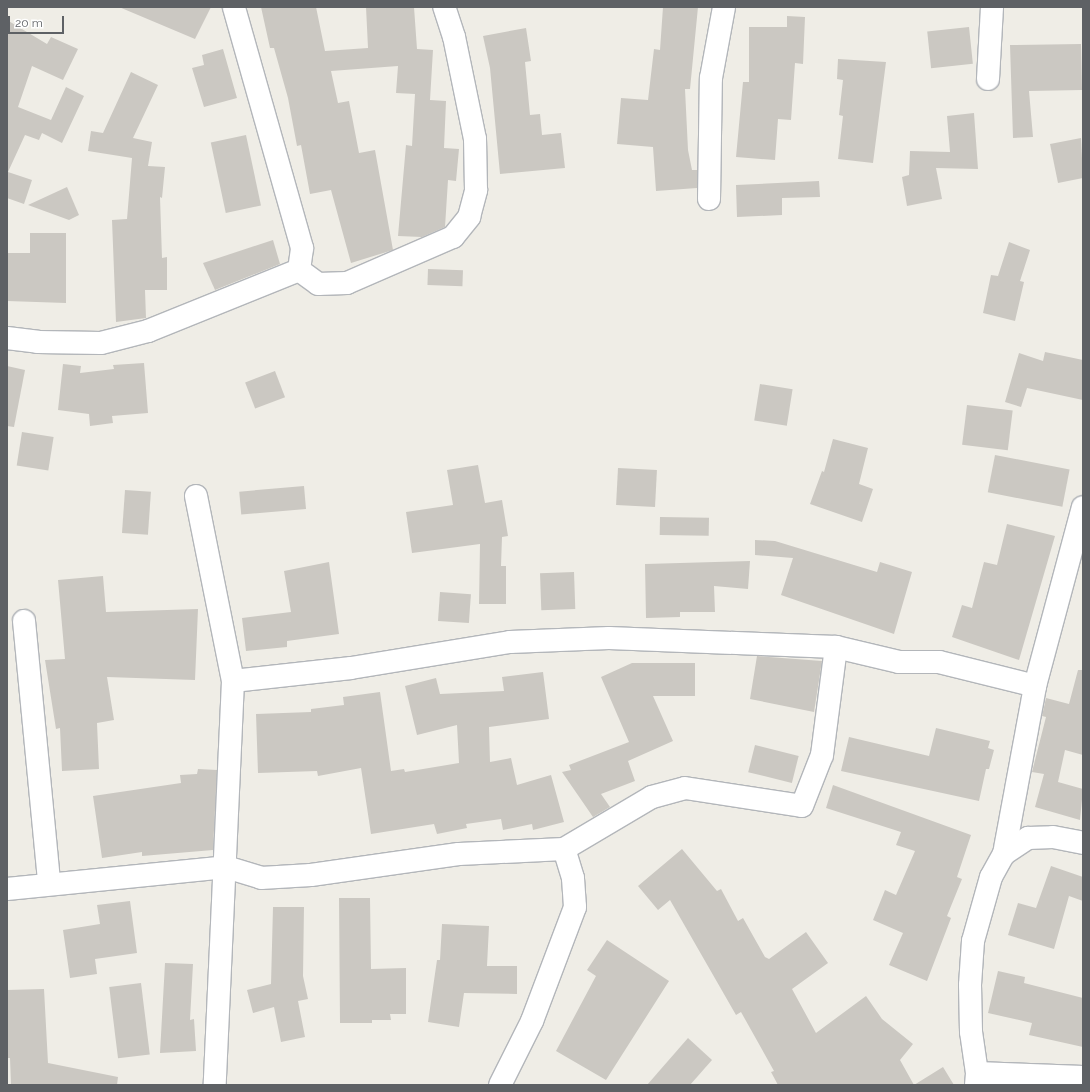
<!DOCTYPE html>
<html>
<head>
<meta charset="utf-8">
<style>
	body { margin:0 }
	#map { position:relative; width:1090px; height:1092px; overflow:hidden; background:#efede6; font-family:Raleway,sans-serif }
	div>[style] { position:absolute }
	[style*='--x'] { left:calc(var(--x)*1px); top:calc(var(--y)*1px); width:calc(var(--w)*1px); rotate:calc(var(--a)*1deg) }
	.building>* { inset:0; background:#cbc8c2; transform-origin:0 0 }
	.roads { filter:drop-shadow(1px 0 #b3b6ba) drop-shadow(-1px 0 #b3b6ba) drop-shadow(0 1px #b3b6ba) drop-shadow(0 -1px #b3b6ba) }
	.minor>* { height:22px; margin:-11px; padding:0 11px; transform-origin:11px; border-radius:11px; background:#fff }
	span { translate:-50% -50%; white-space:nowrap; text-align:center; line-height:1.15; -webkit-text-stroke:3px #fff; paint-order:stroke }
	.frame { position:absolute; inset:0; border:8px solid #5e6165; pointer-events:none }
	.scale { position:absolute; left:8px; top:16px; width:56px; height:18px; box-sizing:border-box; border:2px solid #5e6165; border-top:0; padding-left:5px; font-size:12px; line-height:14px; white-space:nowrap; color:#5e6165; -webkit-text-stroke:3px #fff; paint-order:stroke }
</style>
</head>
<body>
<div id="map">
	<div class="building">
		<i style="clip-path:polygon(119px 7px,211px 7px,195px 39px)"></i>
		<i style="clip-path:polygon(261px 7px,316px 7px,325px 51px,368px 48px,366px 7px,414px 7px,417px 49px,433px 50px,430px 100px,446px 101px,444px 148px,459px 149px,456px 181px,448px 180px,445px 227px,422px 237px,398px 236px,406px 145px,412px 146px,415px 94px,396px 93px,398px 66px,331px 71px,338px 103px,349px 101px,359px 153px,375px 150px,393px 250px,351px 263px,331px 190px,310px 194px,301px 145px,297px 146px,288px 98px,274px 48px,270px 48px)"></i>
		<i style="clip-path:polygon(663px 7px,698px 7px,690px 89px,685px 89px,688px 150px,692px 170px,697px 170px,697px 188px,656px 191px,653px 147px,617px 144px,621px 98px,648px 100px,654px 49px,660px 50px)"></i>
		<i style="clip-path:polygon(787px 16px,805px 17px,803px 64px,795px 63px,791px 120px,778px 119px,775px 160px,736px 157px,743px 82px,749px 82px,749px 27px,787px 27px)"></i>
		<i style="clip-path:polygon(7px 20px,47px 44px,51px 37px,78px 49px,63px 80px,32px 66px,18px 107px,51px 120px,66px 87px,84px 96px,62px 143px,42px 133px,39px 140px,25px 135px,8px 172px,32px 180px,24px 204px,7px 198px)"></i>
		<i style="left:969px;top:27px;width:37px;height:42px;rotate:84deg"></i>
		<i style="clip-path:polygon(526px 28px,531px 61px,525px 62px,530px 115px,540px 114px,542px 135px,561px 133px,565px 168px,500px 174px,490px 68px,483px 36px)"></i>
		<i style="clip-path:polygon(1081px 44px,1082px 90px,1029px 91px,1033px 137px,1013px 138px,1010px 45px)"></i>
		<i style="clip-path:polygon(223px 49px,237px 98px,204px 107px,192px 68px,204px 65px,202px 55px)"></i>
		<i style="clip-path:polygon(838px 59px,886px 62px,873px 163px,838px 159px,843px 116px,839px 115px,843px 80px,837px 79px)"></i>
		<i style="clip-path:polygon(131px 72px,158px 85px,133px 138px,152px 142px,148px 166px,165px 167px,162px 198px,160px 197px,162px 258px,167px 257px,167px 290px,145px 290px,146px 318px,116px 322px,112px 220px,127px 219px,132px 158px,88px 151px,91px 131px,103px 133px)"></i>
		<i style="clip-path:polygon(974px 113px,978px 169px,936px 168px,942px 199px,907px 206px,902px 177px,909px 175px,910px 151px,950px 152px,947px 116px)"></i>
		<i style="left:246px;top:135px;width:72px;height:36px;rotate:78deg"></i>
		<i style="clip-path:polygon(1081px 138px,1083px 178px,1058px 183px,1050px 144px)"></i>
		<i style="clip-path:polygon(819px 181px,820px 197px,782px 198px,782px 215px,737px 217px,736px 185px)"></i>
		<i style="clip-path:polygon(67px 187px,79px 215px,69px 220px,28px 205px)"></i>
		<i style="clip-path:polygon(30px 233px,66px 233px,66px 303px,7px 301px,7px 253px,30px 253px)"></i>
		<i style="clip-path:polygon(273px 240px,280px 264px,215px 290px,203px 263px)"></i>
		<i style="clip-path:polygon(1009px 242px,1030px 250px,1020px 281px,1024px 282px,1015px 321px,983px 313px,991px 275px,998px 276px)"></i>
		<i style="left:428px;top:269px;width:35px;height:16px;rotate:2deg"></i>
		<i style="clip-path:polygon(1045px 352px,1083px 360px,1083px 400px,1027px 388px,1021px 407px,1005px 402px,1019px 353px,1043px 361px)"></i>
		<i style="clip-path:polygon(144px 363px,148px 413px,112px 416px,113px 423px,90px 426px,89px 414px,58px 410px,63px 364px,81px 366px,80px 373px,114px 369px,113px 365px)"></i>
		<i style="clip-path:polygon(7px 366px,25px 370px,14px 427px,7px 426px)"></i>
		<i style="left:275px;top:371px;width:28px;height:32px;rotate:69deg"></i>
		<i style="left:760px;top:384px;width:33px;height:37px;rotate:9deg"></i>
		<i style="left:967px;top:405px;width:46px;height:40px;rotate:7deg"></i>
		<i style="left:22px;top:432px;width:32px;height:34px;rotate:9deg"></i>
		<i style="clip-path:polygon(833px 439px,868px 448px,859px 484px,873px 489px,862px 522px,810px 504px,822px 471px,824px 472px)"></i>
		<i style="left:995px;top:455px;width:76px;height:38px;rotate:11deg"></i>
		<i style="clip-path:polygon(478px 465px,485px 503px,502px 500px,508px 536px,502px 537px,501px 566px,506px 566px,506px 604px,479px 604px,480px 544px,412px 553px,406px 512px,453px 505px,447px 470px)"></i>
		<i style="left:618px;top:468px;width:39px;height:37px;rotate:3deg"></i>
		<i style="left:304px;top:486px;width:23px;height:65px;rotate:85deg"></i>
		<i style="left:125px;top:490px;width:26px;height:43px;rotate:4deg"></i>
		<i style="left:660px;top:517px;width:49px;height:18px;rotate:1deg"></i>
		<i style="clip-path:polygon(1007px 524px,1055px 536px,1019px 660px,952px 637px,962px 605px,972px 608px,984px 562px,997px 565px)"></i>
		<i style="clip-path:polygon(755px 540px,775px 541px,877px 572px,880px 562px,912px 572px,894px 634px,781px 595px,793px 558px,755px 555px)"></i>
		<i style="clip-path:polygon(750px 561px,748px 589px,714px 586px,715px 612px,680px 612px,680px 617px,646px 618px,645px 564px)"></i>
		<i style="clip-path:polygon(329px 562px,339px 634px,287px 641px,287px 647px,246px 651px,242px 618px,291px 612px,284px 571px)"></i>
		<i style="left:574px;top:572px;width:37px;height:34px;rotate:88deg"></i>
		<i style="clip-path:polygon(103px 576px,106px 612px,198px 609px,195px 680px,107px 677px,114px 720px,97px 723px,99px 769px,62px 771px,60px 728px,56px 729px,45px 660px,65px 659px,58px 580px)"></i>
		<i style="left:440px;top:592px;width:31px;height:29px;rotate:4deg"></i>
		<i style="clip-path:polygon(757px 656px,822px 661px,814px 712px,750px 699px)"></i>
		<i style="clip-path:polygon(632px 663px,695px 663px,695px 696px,653px 696px,673px 741px,628px 761px,635px 781px,601px 794px,610px 807px,593px 817px,562px 772px,571px 770px,569px 765px,629px 742px,601px 677px)"></i>
		<i style="clip-path:polygon(1078px 670px,1083px 670px,1083px 755px,1065px 750px,1058px 782px,1083px 789px,1080px 820px,1035px 807px,1044px 774px,1032px 772px,1046px 717px,1042px 716px,1046px 698px,1069px 704px)"></i>
		<i style="clip-path:polygon(543px 672px,549px 719px,489px 727px,490px 762px,511px 758px,517px 785px,551px 775px,564px 822px,533px 830px,532px 824px,503px 830px,501px 819px,466px 824px,467px 828px,437px 834px,434px 824px,371px 834px,361px 768px,318px 776px,317px 771px,258px 773px,256px 714px,311px 712px,311px 709px,344px 705px,343px 697px,380px 692px,391px 771px,404px 769px,405px 772px,459px 763px,457px 725px,417px 735px,405px 686px,436px 678px,440px 694px,504px 691px,502px 677px)"></i>
		<i style="clip-path:polygon(936px 728px,990px 741px,988px 748px,994px 750px,989px 769px,986px 769px,979px 801px,841px 771px,849px 737px,929px 756px)"></i>
		<i style="left:755px;top:745px;width:45px;height:28px;rotate:14deg"></i>
		<i style="clip-path:polygon(198px 769px,217px 770px,213px 850px,142px 856px,142px 852px,102px 858px,93px 796px,181px 783px,180px 775px,197px 774px)"></i>
		<i style="clip-path:polygon(833px 785px,971px 835px,957px 877px,962px 879px,947px 916px,951px 918px,927px 981px,889px 965px,903px 933px,873px 920px,885px 890px,896px 895px,915px 851px,896px 845px,901px 832px,826px 808px)"></i>
		<i style="clip-path:polygon(682px 849px,717px 891px,721px 889px,738px 921px,743px 918px,765px 957px,769px 959px,806px 932px,828px 963px,792px 989px,816px 1033px,866px 996px,882px 1019px,913px 1044px,900px 1060px,914px 1085px,943px 1067px,954px 1085px,778px 1085px,771px 1072px,774px 1071px,741px 1012px,736px 1015px,670px 900px,658px 910px,638px 886px)"></i>
		<i style="clip-path:polygon(1051px 866px,1083px 877px,1083px 901px,1069px 896px,1054px 949px,1008px 935px,1018px 903px,1036px 908px)"></i>
		<i style="clip-path:polygon(339px 898px,370px 898px,371px 969px,406px 968px,406px 1014px,390px 1014px,391px 1020px,372px 1020px,372px 1023px,340px 1023px)"></i>
		<i style="clip-path:polygon(130px 901px,137px 953px,95px 959px,97px 974px,70px 978px,63px 930px,100px 924px,97px 905px)"></i>
		<i style="clip-path:polygon(273px 907px,304px 907px,303px 976px,308px 999px,298px 1001px,305px 1037px,281px 1042px,274px 1007px,253px 1013px,247px 990px,271px 984px)"></i>
		<i style="clip-path:polygon(442px 924px,489px 926px,487px 966px,517px 966px,517px 994px,464px 993px,459px 1027px,428px 1022px,437px 960px,440px 960px)"></i>
		<i style="clip-path:polygon(607px 940px,669px 981px,606px 1080px,556px 1051px,596px 976px,587px 970px)"></i>
		<i style="clip-path:polygon(165px 963px,193px 964px,190px 1020px,194px 1019px,196px 1051px,160px 1053px)"></i>
		<i style="clip-path:polygon(998px 971px,1025px 977px,1024px 983px,1083px 998px,1083px 1047px,1029px 1035px,1032px 1023px,988px 1013px)"></i>
		<i style="left:141px;top:983px;width:72px;height:32px;rotate:83deg"></i>
		<i style="clip-path:polygon(44px 989px,48px 1063px,118px 1077px,117px 1085px,11px 1085px,10px 1058px,7px 1058px,7px 990px)"></i>
		<i style="clip-path:polygon(688px 1038px,712px 1060px,690px 1085px,647px 1085px)"></i>
	</div>
	<div class="roads">
		<div class="minor">
			<i style="--x:988;--y:79;--w:72;--a:-86.8"></i>
			<i style="--x:709;--y:199;--w:121;--a:-89.1"></i>
			<i style="--x:711;--y:78;--w:72;--a:-79.6"></i>
			<i style="--x:299;--y:270;--w:24;--a:36"></i>
			<i style="--x:318;--y:284;--w:29;--a:-2"></i>
			<i style="--x:347;--y:283;--w:116;--a:-23.5"></i>
			<i style="--x:453;--y:237;--w:26;--a:-51"></i>
			<i style="--x:469;--y:217;--w:28;--a:-75"></i>
			<i style="--x:476;--y:190;--w:51;--a:-91.1"></i>
			<i style="--x:475;--y:139;--w:104;--a:-101.6"></i>
			<i style="--x:454;--y:37;--w:32;--a:-108"></i>
			<i style="--x:7;--y:338;--w:31;--a:7"></i>
			<i style="--x:38;--y:342;--w:63;--a:0.9"></i>
			<i style="--x:101;--y:343;--w:49;--a:-14.3"></i>
			<i style="--x:148;--y:331;--w:163;--a:-22"></i>
			<i style="--x:299;--y:270;--w:22;--a:-82"></i>
			<i style="--x:302;--y:248;--w:250;--a:-105.8"></i>
			<i style="--x:196;--y:496;--w:189;--a:78.7"></i>
			<i style="--x:233;--y:681;--w:404;--a:92.6"></i>
			<i style="--x:24;--y:621;--w:262;--a:84.5"></i>
			<i style="--x:233;--y:681;--w:119;--a:-6.3"></i>
			<i style="--x:351;--y:668;--w:161;--a:-9.3"></i>
			<i style="--x:510;--y:642;--w:99;--a:-2.3"></i>
			<i style="--x:609;--y:638;--w:227;--a:2.3"></i>
			<i style="--x:836;--y:647;--w:65;--a:13.4"></i>
			<i style="--x:899;--y:662;--w:40;--a:0"></i>
			<i style="--x:939;--y:662;--w:99;--a:14"></i>
			<i style="--x:1004;--y:854;--w:29;--a:-34"></i>
			<i style="--x:1028;--y:838;--w:25;--a:-2"></i>
			<i style="--x:1053;--y:837;--w:31;--a:11"></i>
			<i style="--x:7;--y:889;--w:220;--a:-5.7"></i>
			<i style="--x:226;--y:867;--w:37;--a:17"></i>
			<i style="--x:261;--y:878;--w:50;--a:-3.4"></i>
			<i style="--x:311;--y:875;--w:149;--a:-8.1"></i>
			<i style="--x:459;--y:854;--w:105;--a:-2.7"></i>
			<i style="--x:977;--y:1073;--w:106;--a:2.2"></i>
			<i style="--x:500;--y:1085;--w:72;--a:-63.4"></i>
			<i style="--x:532;--y:1021;--w:122;--a:-69.3"></i>
			<i style="--x:575;--y:907;--w:29;--a:-94"></i>
			<i style="--x:573;--y:878;--w:30;--a:-107"></i>
			<i style="--x:564;--y:849;--w:102;--a:-30.6"></i>
			<i style="--x:652;--y:797;--w:34;--a:-15"></i>
			<i style="--x:685;--y:788;--w:118;--a:8.7"></i>
			<i style="--x:802;--y:806;--w:55;--a:-68.6"></i>
			<i style="--x:822;--y:755;--w:109;--a:-82.6"></i>
			<i style="--x:976;--y:1085;--w:12;--a:-85"></i>
			<i style="--x:977;--y:1073;--w:41;--a:-98.3"></i>
			<i style="--x:971;--y:1032;--w:47;--a:-91.2"></i>
			<i style="--x:970;--y:985;--w:44;--a:-86.1"></i>
			<i style="--x:973;--y:941;--w:66;--a:-74.3"></i>
			<i style="--x:991;--y:877;--w:26;--a:-61"></i>
			<i style="--x:1004;--y:854;--w:171;--a:-79.5"></i>
			<i style="--x:1035;--y:686;--w:185;--a:-75"></i>
		</div>
	</div>
	<div class="frame"></div>
	<div class="scale">20 m</div>
</div>
</body>
</html>
